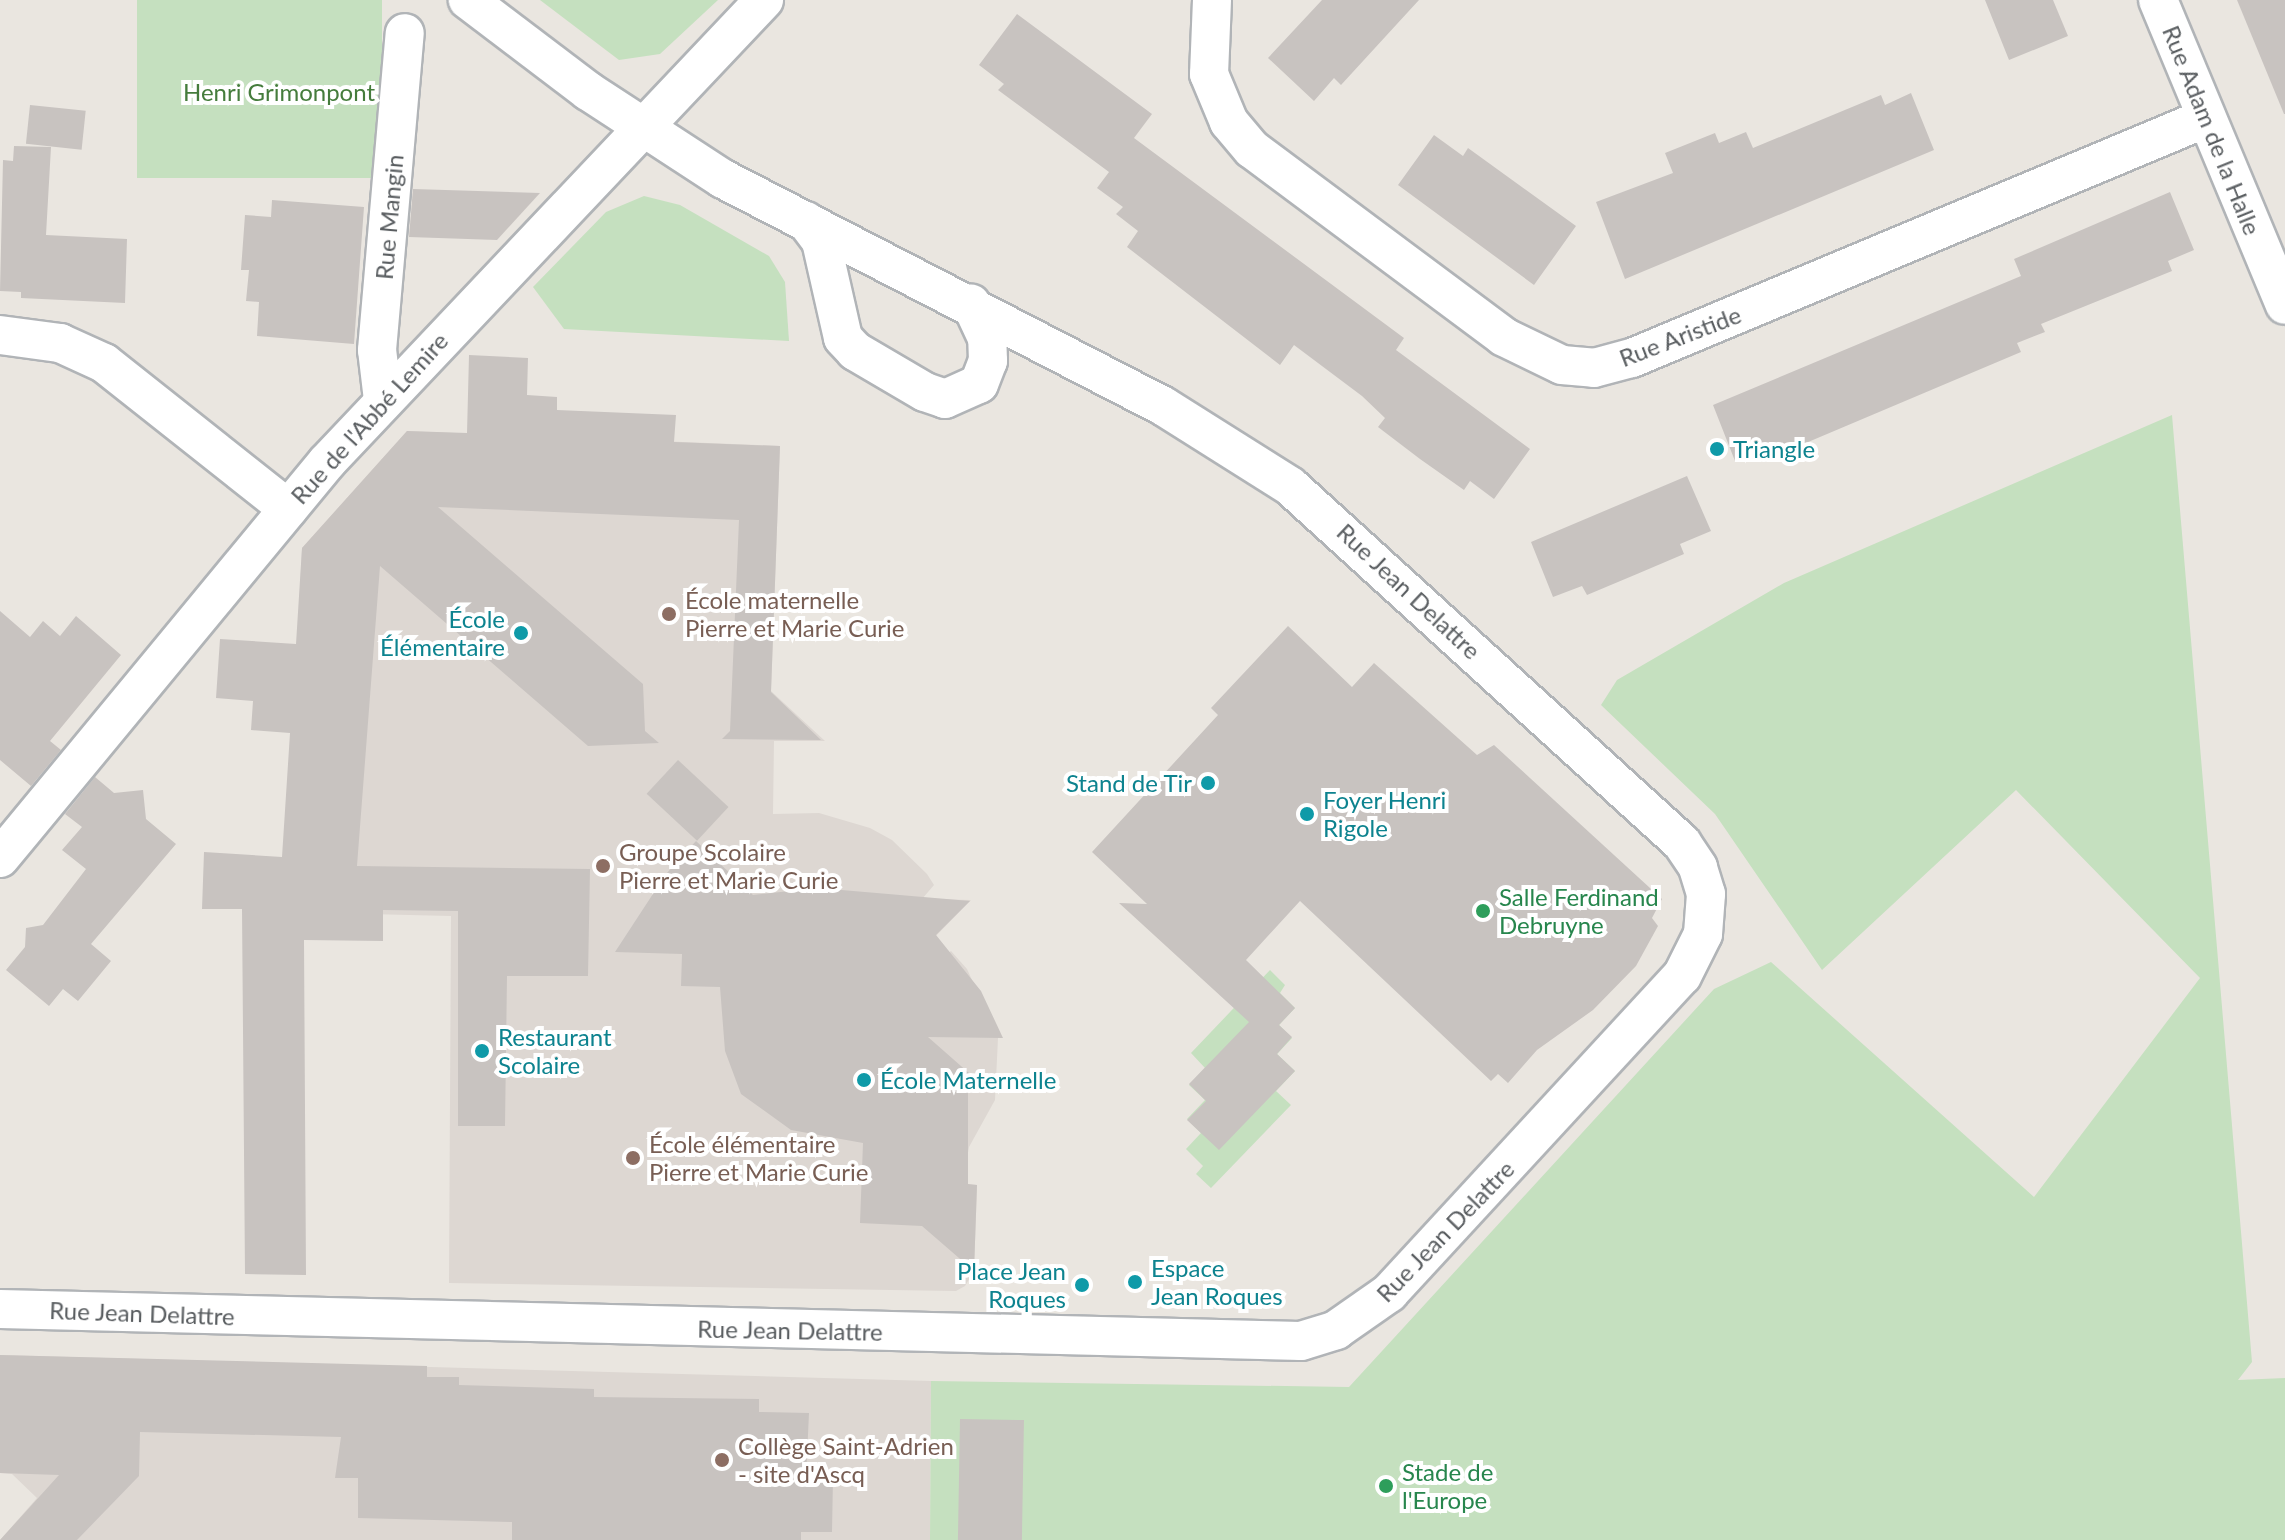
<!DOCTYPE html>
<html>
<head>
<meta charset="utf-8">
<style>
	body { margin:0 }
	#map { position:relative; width:2285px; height:1540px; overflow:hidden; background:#eae6e0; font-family:Lato,sans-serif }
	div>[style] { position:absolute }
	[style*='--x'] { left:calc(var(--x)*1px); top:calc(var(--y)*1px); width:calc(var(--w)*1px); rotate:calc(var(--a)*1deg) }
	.education>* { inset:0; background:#ddd7d2 }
	.green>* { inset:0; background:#c5e0bf; transform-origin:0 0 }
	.building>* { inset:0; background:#c8c3c0; transform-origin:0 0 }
	.roads { filter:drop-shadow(2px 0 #b1b4b7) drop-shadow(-2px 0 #b1b4b7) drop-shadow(0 2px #b1b4b7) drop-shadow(0 -2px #b1b4b7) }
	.street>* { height:38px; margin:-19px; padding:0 19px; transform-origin:19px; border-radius:19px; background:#fff }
	.dots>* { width:22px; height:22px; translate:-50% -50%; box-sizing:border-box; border:4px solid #fff; border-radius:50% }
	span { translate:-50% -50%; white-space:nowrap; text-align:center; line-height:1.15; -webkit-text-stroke:8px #fff; paint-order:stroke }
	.park-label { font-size:24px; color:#457c3c }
	.street-label { font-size:24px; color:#595d60 }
	.culture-label { font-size:24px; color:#0d838f }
	.left { translate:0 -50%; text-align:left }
	.right { translate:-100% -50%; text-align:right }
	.education-label { font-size:24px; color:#785e54 }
	.leisure-label { font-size:24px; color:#27864d }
</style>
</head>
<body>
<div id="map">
	<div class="education">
		<i style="clip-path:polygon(407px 431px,780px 446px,771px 691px,825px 741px,774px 741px,773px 814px,819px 813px,870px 828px,892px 840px,927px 874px,934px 885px,922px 899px,971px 900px,929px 943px,943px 957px,951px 951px,967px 969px,998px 1038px,995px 1100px,969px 1147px,965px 1169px,963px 1184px,977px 1185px,974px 1271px,965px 1286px,956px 1291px,449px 1283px,451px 916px,284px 912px,302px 548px)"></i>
		<i style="clip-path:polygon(1px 1355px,931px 1381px,930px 1540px,0 1540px,37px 1498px,12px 1474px,0 1473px)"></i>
	</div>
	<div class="green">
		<i style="left:137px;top:0;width:245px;height:178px"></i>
		<i style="clip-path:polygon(540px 0,718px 0,660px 54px,619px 60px)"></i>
		<i style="clip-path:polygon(644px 196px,680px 205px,769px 256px,785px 282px,789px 341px,564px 329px,533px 287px,606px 212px)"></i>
		<i style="clip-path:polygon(2172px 415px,2252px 1362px,2238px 1380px,2285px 1378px,2285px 1540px,930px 1540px,931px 1381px,1349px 1387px,1714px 989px,1771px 962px,2034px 1197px,2200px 978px,2016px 790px,1822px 970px,1715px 814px,1601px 705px,1617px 680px,1784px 583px)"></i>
		<i style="clip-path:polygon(1270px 970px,1285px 985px,1280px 993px,1295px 1008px,1279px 1025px,1292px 1038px,1277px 1054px,1295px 1071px,1276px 1091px,1291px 1105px,1211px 1188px,1196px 1174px,1203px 1166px,1186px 1149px,1201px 1133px,1187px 1119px,1205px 1100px,1189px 1085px,1205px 1068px,1191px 1053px)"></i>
	</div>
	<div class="building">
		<i style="clip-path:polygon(1322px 0,1419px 0,1341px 85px,1334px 78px,1314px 101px,1268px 58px)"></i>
		<i style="clip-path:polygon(1985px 0,2053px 0,2068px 36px,2009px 60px)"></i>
		<i style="clip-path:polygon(2237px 0,2285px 0,2285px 114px,2284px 114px)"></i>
		<i style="clip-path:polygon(1017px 14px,1152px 114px,1134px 138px,1404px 338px,1396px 350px,1530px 449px,1494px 499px,1470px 481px,1464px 490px,1420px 459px,1378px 427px,1385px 418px,1362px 396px,1294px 345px,1280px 365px,1127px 247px,1138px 231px,1116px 214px,1123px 207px,1097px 188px,1109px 172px,998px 90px,1004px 84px,979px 65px)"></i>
		<i style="clip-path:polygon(1911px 93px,1934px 150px,1625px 279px,1596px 202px,1673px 173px,1665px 153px,1715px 133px,1719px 143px,1746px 132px,1753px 148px,1881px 95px,1885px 105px)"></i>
		<i style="left:30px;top:105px;width:56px;height:39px;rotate:6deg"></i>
		<i style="clip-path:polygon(1434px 135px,1463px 156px,1468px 148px,1576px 226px,1534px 285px,1398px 185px)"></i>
		<i style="clip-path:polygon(14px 146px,51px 147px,46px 235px,127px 239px,125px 303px,21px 298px,21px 292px,0 291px,3px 160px,13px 161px)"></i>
		<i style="clip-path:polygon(413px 189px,540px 193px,497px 240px,409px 237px)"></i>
		<i style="clip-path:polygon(2170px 192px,2194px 250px,2168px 261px,2172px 271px,2041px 324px,2045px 332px,2017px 343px,2021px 352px,1768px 459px,1764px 449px,1735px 461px,1713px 405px,2021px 276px,2014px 259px)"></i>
		<i style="clip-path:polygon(272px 200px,364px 207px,354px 344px,257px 336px,259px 302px,246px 301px,249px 270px,241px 270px,245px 215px,271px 217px)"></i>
		<i style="clip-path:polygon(469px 355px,528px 358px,527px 395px,557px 397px,557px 410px,676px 415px,674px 442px,780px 446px,771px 692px,821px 740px,722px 739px,730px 731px,739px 520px,438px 507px,643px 684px,645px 731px,659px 743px,588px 746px,380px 566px,357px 866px,590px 869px,588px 976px,507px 976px,505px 1126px,458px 1126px,458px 911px,383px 910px,383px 941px,304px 940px,306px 1275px,245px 1274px,242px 909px,202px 909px,204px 852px,282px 857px,290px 733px,251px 730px,253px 701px,216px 698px,220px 639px,296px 644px,302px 548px,407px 431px,467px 433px)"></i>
		<i style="clip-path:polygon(1687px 476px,1711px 531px,1680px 544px,1684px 554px,1637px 574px,1587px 595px,1582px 586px,1553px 597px,1531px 542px)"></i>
		<i style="clip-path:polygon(0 611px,30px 637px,43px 621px,60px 636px,76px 616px,121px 655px,50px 741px,61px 750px,31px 786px,0 760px)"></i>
		<i style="clip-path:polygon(1288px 626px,1352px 687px,1374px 663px,1477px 755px,1494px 745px,1662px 899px,1652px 918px,1658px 926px,1636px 966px,1593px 1010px,1537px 1050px,1508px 1083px,1498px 1074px,1491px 1081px,1300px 901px,1246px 960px,1295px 1008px,1279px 1025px,1292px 1037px,1277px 1054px,1295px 1071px,1219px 1150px,1187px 1120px,1206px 1101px,1189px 1084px,1249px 1022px,1119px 903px,1147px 904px,1092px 852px,1218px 715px,1211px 708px)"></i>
		<i style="left:678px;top:760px;width:69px;height:46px;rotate:43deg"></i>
		<i style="clip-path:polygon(95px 777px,114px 793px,143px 790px,146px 819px,176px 844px,91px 944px,111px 961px,78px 1001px,63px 989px,49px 1006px,6px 970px,25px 947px,26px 928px,43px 925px,86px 869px,62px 850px,82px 827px,65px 814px)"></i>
		<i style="clip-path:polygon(696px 841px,753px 895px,818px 888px,970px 901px,936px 935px,981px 991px,1003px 1038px,928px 1037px,978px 1081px,968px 1090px,968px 1184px,977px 1185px,974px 1271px,922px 1226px,860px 1223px,863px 1143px,791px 1130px,741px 1094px,725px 1051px,720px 987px,681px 986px,682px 954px,615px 952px,666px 874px)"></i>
		<i style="clip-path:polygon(0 1355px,427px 1366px,427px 1377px,459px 1377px,459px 1385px,594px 1389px,594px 1397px,759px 1399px,759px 1412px,809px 1413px,806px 1478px,833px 1478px,832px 1532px,801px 1532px,801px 1540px,512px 1540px,512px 1522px,358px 1518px,358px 1478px,335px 1478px,341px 1437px,140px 1432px,139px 1476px,77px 1540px,0 1540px,59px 1475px,0 1473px)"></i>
		<i style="left:960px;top:1419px;width:64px;height:121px;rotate:1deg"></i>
	</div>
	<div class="roads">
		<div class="street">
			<i style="--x:1212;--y:0;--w:74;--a:92.3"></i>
			<i style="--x:1209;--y:74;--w:52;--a:67.4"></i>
			<i style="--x:1229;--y:122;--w:35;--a:50"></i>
			<i style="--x:1252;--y:149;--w:314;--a:36.7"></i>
			<i style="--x:1504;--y:337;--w:64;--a:25.8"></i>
			<i style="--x:1562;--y:365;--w:32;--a:5"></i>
			<i style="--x:1594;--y:368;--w:39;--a:-15"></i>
			<i style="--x:1632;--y:358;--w:622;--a:-22.69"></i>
			<i style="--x:2158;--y:0;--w:330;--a:67.4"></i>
			<i style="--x:806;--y:221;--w:25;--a:53"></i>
			<i style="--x:821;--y:241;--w:99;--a:77.2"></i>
			<i style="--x:843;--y:338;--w:18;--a:47"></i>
			<i style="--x:855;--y:351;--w:81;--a:30.4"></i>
			<i style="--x:925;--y:392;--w:21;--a:19"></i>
			<i style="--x:945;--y:399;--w:37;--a:-24"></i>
			<i style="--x:979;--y:384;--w:25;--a:-69"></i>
			<i style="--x:988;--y:361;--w:23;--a:-92"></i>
			<i style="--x:987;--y:338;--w:38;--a:-115"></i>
			<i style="--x:0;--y:335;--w:61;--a:7.6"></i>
			<i style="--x:60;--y:343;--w:48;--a:24.4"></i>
			<i style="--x:104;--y:363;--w:235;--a:38.4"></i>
			<i style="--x:383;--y:400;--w:50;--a:-96.8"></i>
			<i style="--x:377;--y:350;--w:318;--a:-85"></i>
			<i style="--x:0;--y:858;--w:514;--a:-50.45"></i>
			<i style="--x:327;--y:462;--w:636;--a:-46.59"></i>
			<i style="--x:0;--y:1309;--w:1301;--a:1.41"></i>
			<i style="--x:1301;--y:1341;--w:37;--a:-17"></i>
			<i style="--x:1336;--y:1330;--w:65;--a:-34.9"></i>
			<i style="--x:1389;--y:1293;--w:432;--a:-47.3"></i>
			<i style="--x:1682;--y:976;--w:47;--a:-63.4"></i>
			<i style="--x:1703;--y:934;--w:40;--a:-85.7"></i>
			<i style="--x:1706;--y:894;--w:28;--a:-107"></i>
			<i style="--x:1698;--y:867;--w:29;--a:-124"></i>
			<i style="--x:1682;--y:843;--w:530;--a:-137.68"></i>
			<i style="--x:1290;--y:486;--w:150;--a:-147.8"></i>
			<i style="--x:1163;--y:406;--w:495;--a:-152.7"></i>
			<i style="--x:723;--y:179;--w:161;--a:-146.9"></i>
			<i style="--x:588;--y:91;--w:151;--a:-142.8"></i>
		</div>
	</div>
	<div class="dots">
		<i style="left:1717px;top:449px;background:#0f9aa8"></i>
		<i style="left:669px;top:614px;background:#8d6e63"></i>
		<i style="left:521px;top:633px;background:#0f9aa8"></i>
		<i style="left:1208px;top:783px;background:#0f9aa8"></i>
		<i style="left:1307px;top:814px;background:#0f9aa8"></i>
		<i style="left:603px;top:866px;background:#8d6e63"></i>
		<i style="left:1483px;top:911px;background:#2e9e5b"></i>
		<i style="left:482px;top:1051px;background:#0f9aa8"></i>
		<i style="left:864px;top:1080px;background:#0f9aa8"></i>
		<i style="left:633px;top:1158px;background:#8d6e63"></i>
		<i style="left:1135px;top:1282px;background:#0f9aa8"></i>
		<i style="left:1082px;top:1285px;background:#0f9aa8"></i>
		<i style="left:722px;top:1460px;background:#8d6e63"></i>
		<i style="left:1386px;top:1486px;background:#2e9e5b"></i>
	</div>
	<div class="park-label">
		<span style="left:279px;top:92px">Henri Grimonpont</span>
	</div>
	<div class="street-label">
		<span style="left:2212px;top:130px;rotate:68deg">Rue Adam de la Halle</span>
		<span style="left:389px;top:217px;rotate:-85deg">Rue Mangin</span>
		<span style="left:1680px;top:336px;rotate:-21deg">Rue Aristide</span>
		<span style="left:369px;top:418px;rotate:-48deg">Rue de l'Abbé Lemire</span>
		<span style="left:1409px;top:591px;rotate:43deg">Rue Jean Delattre</span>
		<span style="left:1445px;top:1231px;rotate:-46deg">Rue Jean Delattre</span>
		<span style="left:142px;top:1313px;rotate:2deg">Rue Jean Delattre</span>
		<span style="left:790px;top:1330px;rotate:1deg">Rue Jean Delattre</span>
	</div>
	<div class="culture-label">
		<span class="left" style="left:1733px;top:449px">Triangle</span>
		<span class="right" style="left:505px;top:633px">École<br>Élémentaire</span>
		<span class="right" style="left:1192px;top:783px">Stand de Tir</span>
		<span class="left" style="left:1323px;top:814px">Foyer Henri<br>Rigole</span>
		<span class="left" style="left:498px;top:1051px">Restaurant<br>Scolaire</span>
		<span class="left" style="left:880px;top:1080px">École Maternelle</span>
		<span class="left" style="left:1151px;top:1282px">Espace<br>Jean Roques</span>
		<span class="right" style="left:1066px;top:1285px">Place Jean<br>Roques</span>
	</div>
	<div class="education-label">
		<span class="left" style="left:685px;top:614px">École maternelle<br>Pierre et Marie Curie</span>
		<span class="left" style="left:619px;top:866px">Groupe Scolaire<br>Pierre et Marie Curie</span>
		<span class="left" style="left:649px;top:1158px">École élémentaire<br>Pierre et Marie Curie</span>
		<span class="left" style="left:738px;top:1460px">Collège Saint-Adrien<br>- site d'Ascq</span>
	</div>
	<div class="leisure-label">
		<span class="left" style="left:1499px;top:911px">Salle Ferdinand<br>Debruyne</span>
		<span class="left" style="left:1402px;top:1486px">Stade de<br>l'Europe</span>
	</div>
</div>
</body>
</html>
